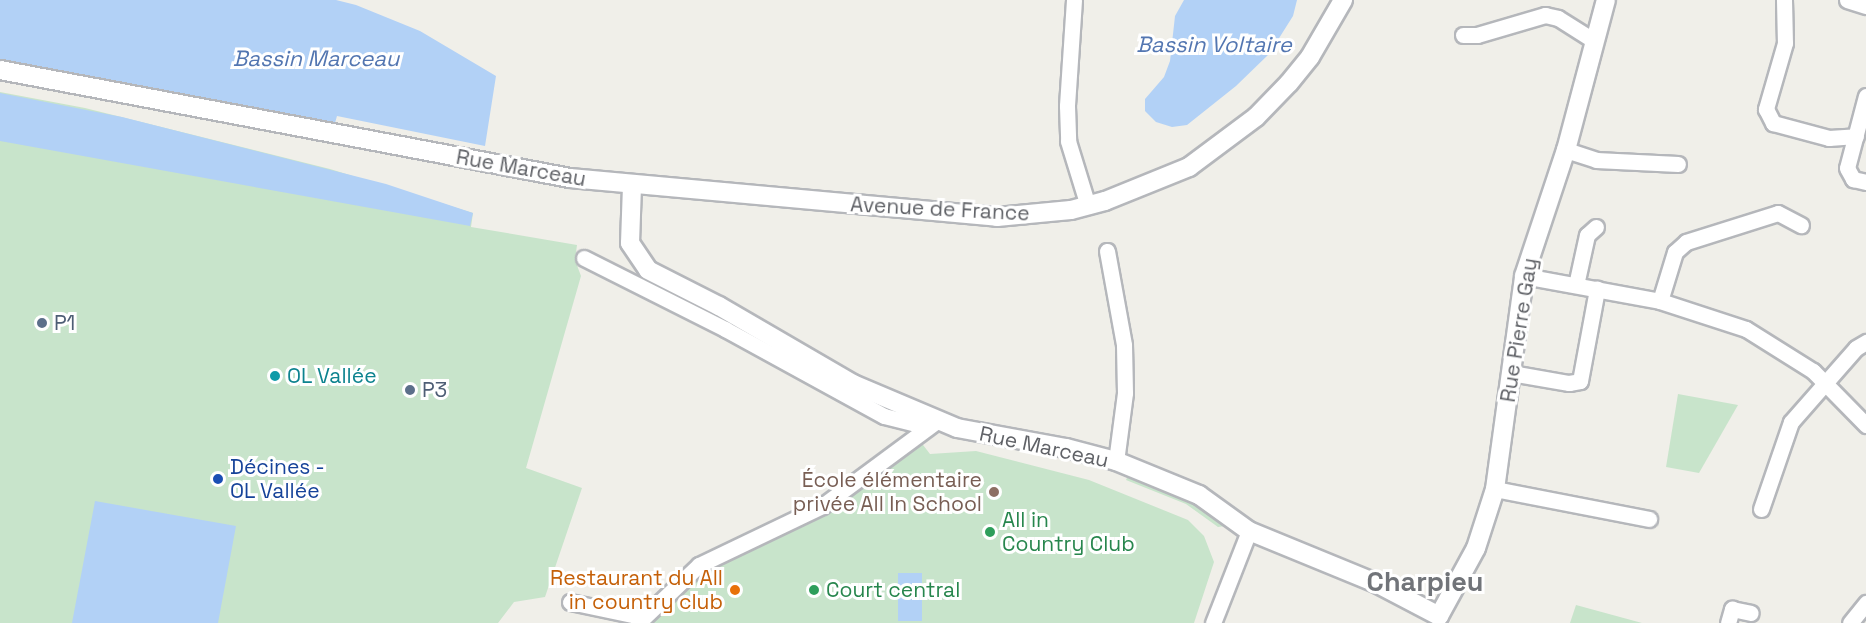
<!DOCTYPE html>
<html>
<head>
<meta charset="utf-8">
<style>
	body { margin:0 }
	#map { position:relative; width:1866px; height:623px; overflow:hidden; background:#f0efe9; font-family:"Space Grotesk",sans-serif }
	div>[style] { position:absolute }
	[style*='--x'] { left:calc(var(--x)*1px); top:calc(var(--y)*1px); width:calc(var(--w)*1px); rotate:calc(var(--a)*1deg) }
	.green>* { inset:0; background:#c8e4cb }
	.water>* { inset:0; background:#b2d1f6; transform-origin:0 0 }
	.roads { filter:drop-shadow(2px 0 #b5b7bb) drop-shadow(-2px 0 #b5b7bb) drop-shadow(0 2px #b5b7bb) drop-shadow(0 -2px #b5b7bb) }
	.minor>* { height:15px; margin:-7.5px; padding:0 7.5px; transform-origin:7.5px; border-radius:7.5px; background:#fff }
	.tertiary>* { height:18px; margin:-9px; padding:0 9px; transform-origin:9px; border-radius:9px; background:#fff }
	.dots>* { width:16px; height:16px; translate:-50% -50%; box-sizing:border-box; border:3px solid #fff; border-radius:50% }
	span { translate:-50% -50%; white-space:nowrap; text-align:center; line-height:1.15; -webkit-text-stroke:6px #fff; paint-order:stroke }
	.street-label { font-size:21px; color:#606267 }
	.service-label { font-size:21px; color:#4e5e75 }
	.left { translate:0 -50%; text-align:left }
	.culture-label { font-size:21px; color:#0d838f }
	.transit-label { font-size:21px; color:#164399 }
	.education-label { font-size:21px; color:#785e54 }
	.right { translate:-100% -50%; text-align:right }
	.leisure-label { font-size:21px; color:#27864d }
	.food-label { font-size:21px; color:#c56008 }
	.water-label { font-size:22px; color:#5376b1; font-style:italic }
	.district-label { font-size:27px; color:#717479; font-weight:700 }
</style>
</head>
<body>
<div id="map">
	<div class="green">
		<i style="clip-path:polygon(0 92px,85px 108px,330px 169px,473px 213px,471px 227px,577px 245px,575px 260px,581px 276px,526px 468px,582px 488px,545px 597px,514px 602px,498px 623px,0 623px)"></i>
		<i style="clip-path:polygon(1678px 394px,1738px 405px,1699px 473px,1666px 467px)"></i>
		<i style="clip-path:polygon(920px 441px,930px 454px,976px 451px,1089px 480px,1188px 520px,1204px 536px,1214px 562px,1194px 623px,644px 623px,687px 582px,730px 552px)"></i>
		<i style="clip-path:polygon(1129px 473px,1195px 500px,1225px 526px,1218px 527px,1186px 504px,1126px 480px)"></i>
		<i style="clip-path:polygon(1576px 605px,1642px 623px,1570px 623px)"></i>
	</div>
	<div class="water">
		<i style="clip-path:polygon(0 0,336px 0,356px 5px,420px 31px,496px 76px,485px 146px,337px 116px,335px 123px,0 60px)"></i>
		<i style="clip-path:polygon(1184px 0,1297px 0,1293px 16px,1269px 54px,1236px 86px,1187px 125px,1172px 127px,1156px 122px,1145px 111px,1145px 99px,1164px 77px,1170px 61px,1175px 16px)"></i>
		<i style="clip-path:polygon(0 93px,122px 117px,386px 184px,473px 213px,470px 226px,0 141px)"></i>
		<i style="clip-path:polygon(95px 501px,236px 526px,218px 623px,72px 623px)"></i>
		<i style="left:898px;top:573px;width:24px;height:48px"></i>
	</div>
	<div class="roads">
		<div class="minor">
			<i style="--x:1074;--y:0;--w:106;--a:93.8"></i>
			<i style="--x:1067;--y:106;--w:35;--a:88"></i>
			<i style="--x:1068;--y:141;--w:68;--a:72.9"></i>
			<i style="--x:1784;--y:0;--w:43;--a:88.7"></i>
			<i style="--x:1785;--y:43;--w:69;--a:106.1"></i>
			<i style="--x:1766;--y:109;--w:16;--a:63"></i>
			<i style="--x:1773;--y:123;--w:58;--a:15"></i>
			<i style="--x:1829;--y:138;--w:27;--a:-4"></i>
			<i style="--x:1847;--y:0;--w:20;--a:18"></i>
			<i style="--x:1463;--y:35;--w:14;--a:0"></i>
			<i style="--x:1477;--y:35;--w:71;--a:-16.4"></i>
			<i style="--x:1545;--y:15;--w:13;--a:13"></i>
			<i style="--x:1558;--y:18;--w:41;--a:32.2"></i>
			<i style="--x:1866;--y:96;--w:74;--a:104.8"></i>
			<i style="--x:1847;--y:168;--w:13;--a:61"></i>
			<i style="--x:1853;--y:179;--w:13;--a:13"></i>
			<i style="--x:1566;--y:150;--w:32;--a:18"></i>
			<i style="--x:1596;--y:160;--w:82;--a:2.8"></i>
			<i style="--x:1107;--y:251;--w:96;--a:79.7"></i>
			<i style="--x:1124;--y:345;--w:48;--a:88.8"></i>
			<i style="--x:1125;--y:393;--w:69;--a:97.5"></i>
			<i style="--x:584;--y:258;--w:158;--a:26.7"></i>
			<i style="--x:725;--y:329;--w:181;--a:28.7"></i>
			<i style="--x:884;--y:416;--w:32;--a:14"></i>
			<i style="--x:915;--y:424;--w:22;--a:-8"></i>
			<i style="--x:1524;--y:276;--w:138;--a:10.4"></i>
			<i style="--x:1660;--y:301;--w:90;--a:18"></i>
			<i style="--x:1746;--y:329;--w:79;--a:32.1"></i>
			<i style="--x:1813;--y:371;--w:76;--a:45.5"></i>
			<i style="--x:1576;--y:285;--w:51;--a:-77.6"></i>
			<i style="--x:1587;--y:235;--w:12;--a:-42"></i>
			<i style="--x:1660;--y:301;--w:51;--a:-73"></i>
			<i style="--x:1675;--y:252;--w:15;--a:-42"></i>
			<i style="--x:1686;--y:242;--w:96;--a:-17.5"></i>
			<i style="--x:1778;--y:213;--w:26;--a:28"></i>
			<i style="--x:1511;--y:373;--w:59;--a:9.8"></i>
			<i style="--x:1569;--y:383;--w:11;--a:-10"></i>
			<i style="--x:1580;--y:381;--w:94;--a:-79.5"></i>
			<i style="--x:1495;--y:489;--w:157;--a:11"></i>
			<i style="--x:1761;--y:509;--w:92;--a:-71"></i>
			<i style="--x:1791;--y:422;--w:98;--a:-48.7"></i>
			<i style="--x:1856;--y:348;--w:12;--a:-31"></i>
			<i style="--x:570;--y:602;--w:74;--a:11.8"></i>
			<i style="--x:638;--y:623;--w:84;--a:-43.6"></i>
			<i style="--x:699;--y:565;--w:136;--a:-25.6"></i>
			<i style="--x:822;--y:506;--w:143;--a:-36.5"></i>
			<i style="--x:1213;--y:623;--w:99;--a:-68.6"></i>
			<i style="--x:1728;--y:623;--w:15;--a:-74"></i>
			<i style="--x:1732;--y:609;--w:19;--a:12"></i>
			<i style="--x:1850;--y:623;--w:26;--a:-51"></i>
		</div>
		<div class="tertiary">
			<i style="--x:0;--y:70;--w:580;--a:10.73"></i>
			<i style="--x:570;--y:178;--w:429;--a:5.2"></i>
			<i style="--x:997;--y:217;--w:74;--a:-5.4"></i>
			<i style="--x:1071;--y:210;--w:35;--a:-15"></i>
			<i style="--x:1105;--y:201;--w:91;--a:-22"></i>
			<i style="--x:1189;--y:167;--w:84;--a:-36.7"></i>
			<i style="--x:1256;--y:117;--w:47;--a:-45.9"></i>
			<i style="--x:1289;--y:83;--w:33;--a:-51"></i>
			<i style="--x:1310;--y:57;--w:66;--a:-59.9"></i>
			<i style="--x:632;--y:186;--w:57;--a:92"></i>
			<i style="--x:630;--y:243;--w:32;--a:56"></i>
			<i style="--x:648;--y:270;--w:80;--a:26.9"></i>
			<i style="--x:719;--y:306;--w:155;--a:30.2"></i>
			<i style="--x:853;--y:384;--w:113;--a:22.9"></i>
			<i style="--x:957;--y:428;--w:111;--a:10.4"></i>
			<i style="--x:1066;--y:448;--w:52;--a:14.6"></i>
			<i style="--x:1116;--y:461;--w:90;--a:22.3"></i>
			<i style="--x:1199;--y:495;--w:62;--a:35.8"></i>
			<i style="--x:1249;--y:531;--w:139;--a:22.3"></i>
			<i style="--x:1378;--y:584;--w:69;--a:27.7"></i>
			<i style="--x:1439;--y:616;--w:77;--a:-61.4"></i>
			<i style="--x:1476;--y:548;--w:62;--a:-72.1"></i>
			<i style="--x:1495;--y:489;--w:215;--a:-82.2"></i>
			<i style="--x:1524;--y:276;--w:133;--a:-71.6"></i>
			<i style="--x:1566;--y:150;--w:155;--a:-75.1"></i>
		</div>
	</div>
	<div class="dots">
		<i style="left:42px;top:323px;background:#5c6f8a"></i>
		<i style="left:275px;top:376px;background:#0f9aa8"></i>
		<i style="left:410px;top:390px;background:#5c6f8a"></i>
		<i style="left:218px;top:479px;background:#1a4fb4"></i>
		<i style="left:994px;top:492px;background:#8d6e63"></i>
		<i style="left:990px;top:532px;background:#2e9e5b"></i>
		<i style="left:735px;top:590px;background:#e8710a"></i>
		<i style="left:814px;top:590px;background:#2e9e5b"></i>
	</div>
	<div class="street-label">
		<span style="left:521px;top:168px;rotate:10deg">Rue Marceau</span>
		<span style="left:940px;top:209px;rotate:3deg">Avenue de France</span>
		<span style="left:1519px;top:330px;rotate:-81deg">Rue Pierre Gay</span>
		<span style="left:1044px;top:447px;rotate:12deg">Rue Marceau</span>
	</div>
	<div class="service-label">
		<span class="left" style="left:54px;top:323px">P1</span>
		<span class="left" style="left:422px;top:390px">P3</span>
	</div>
	<div class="culture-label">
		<span class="left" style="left:287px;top:376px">OL Vallée</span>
	</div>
	<div class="transit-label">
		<span class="left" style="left:230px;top:479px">Décines -<br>OL Vallée</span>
	</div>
	<div class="education-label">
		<span class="right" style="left:982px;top:492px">École élémentaire<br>privée All In School</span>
	</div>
	<div class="leisure-label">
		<span class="left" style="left:1002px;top:532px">All in<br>Country Club</span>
		<span class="left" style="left:826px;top:590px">Court central</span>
	</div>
	<div class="food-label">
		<span class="right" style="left:723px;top:590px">Restaurant du All<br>in country club</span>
	</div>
	<div class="water-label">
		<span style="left:1214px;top:45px">Bassin Voltaire</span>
		<span style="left:316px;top:59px">Bassin Marceau</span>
	</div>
	<div class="district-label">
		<span style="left:1425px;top:582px">Charpieu</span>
	</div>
</div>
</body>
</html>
